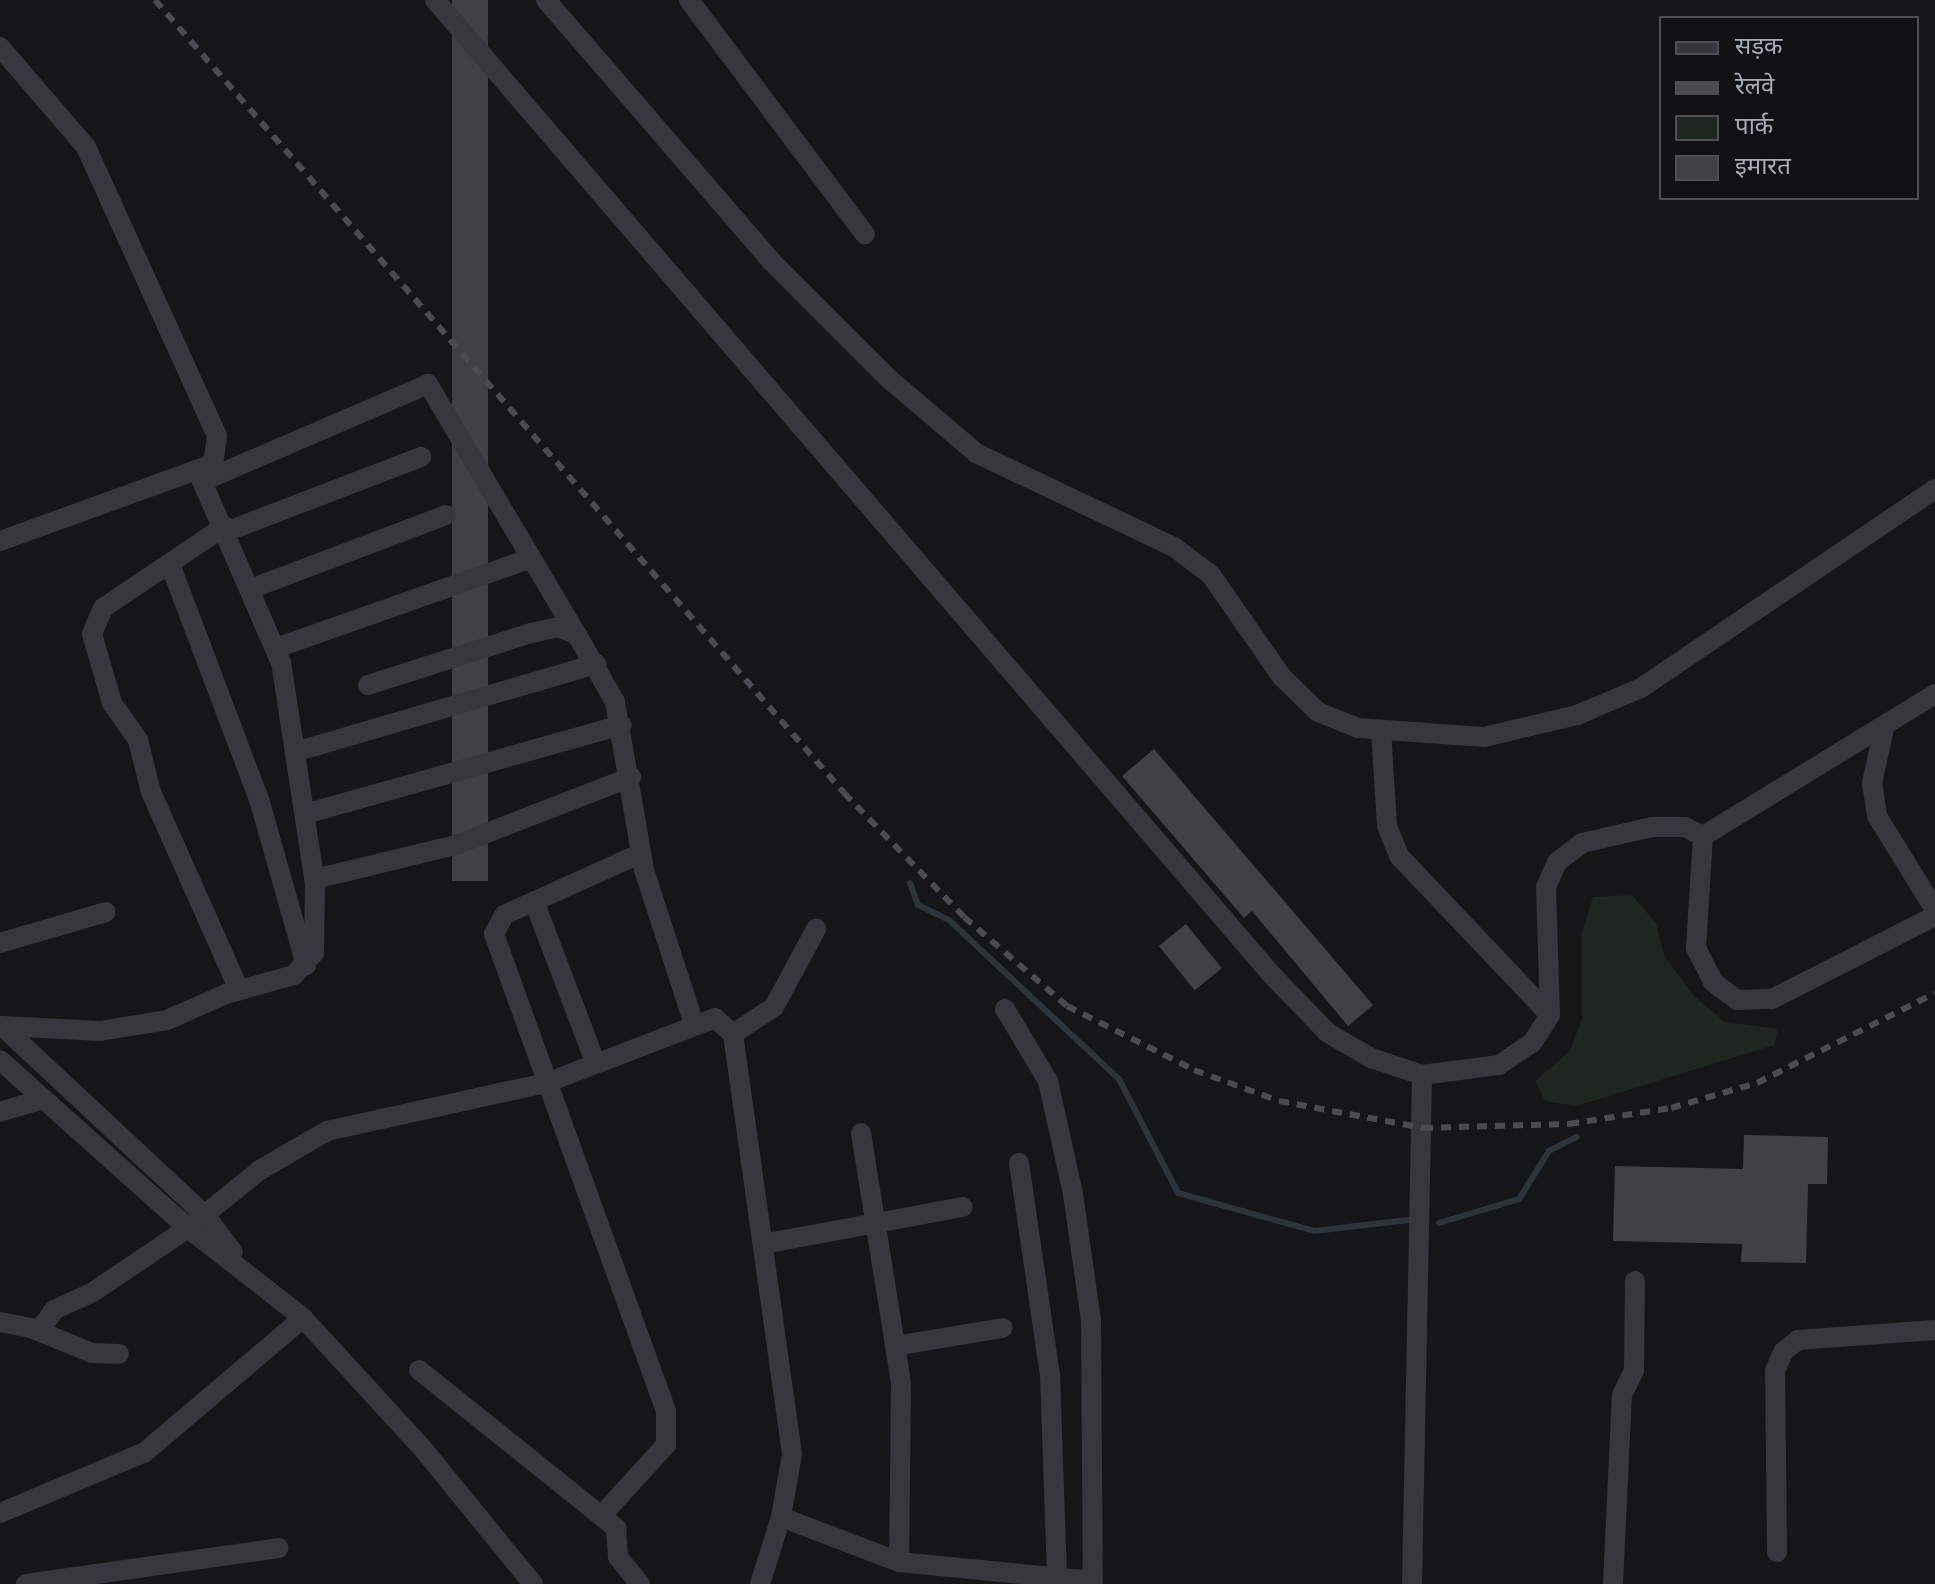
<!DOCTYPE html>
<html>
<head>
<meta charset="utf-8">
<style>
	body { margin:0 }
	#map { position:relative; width:1935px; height:1584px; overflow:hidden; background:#161618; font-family:"Asap Condensed","Noto Sans Devanagari",sans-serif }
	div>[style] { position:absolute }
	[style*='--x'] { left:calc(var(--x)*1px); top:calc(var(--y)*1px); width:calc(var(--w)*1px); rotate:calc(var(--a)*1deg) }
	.green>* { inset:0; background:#1e261f }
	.stream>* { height:6px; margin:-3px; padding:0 3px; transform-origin:3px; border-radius:3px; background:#2c353c }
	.building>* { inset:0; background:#404145; transform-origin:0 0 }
	.minor>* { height:20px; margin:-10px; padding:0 10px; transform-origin:10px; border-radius:10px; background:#37383d }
	.rail>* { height:6px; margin-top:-3px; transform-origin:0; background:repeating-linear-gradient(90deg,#4a4c52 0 10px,transparent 0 18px) }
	span { translate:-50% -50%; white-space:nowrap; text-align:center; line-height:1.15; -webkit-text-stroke:7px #111113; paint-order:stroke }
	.legend { position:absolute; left:1659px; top:16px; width:260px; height:184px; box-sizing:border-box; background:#111113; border:2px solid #4d4f55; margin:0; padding:10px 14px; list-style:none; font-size:24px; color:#a8adb8 }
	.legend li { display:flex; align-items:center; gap:16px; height:40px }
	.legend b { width:40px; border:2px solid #4d4f55 }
</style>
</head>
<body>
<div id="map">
	<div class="green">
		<i style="clip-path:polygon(1632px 895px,1656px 923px,1664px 955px,1694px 996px,1725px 1022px,1778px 1029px,1774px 1045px,1576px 1106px,1545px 1101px,1535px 1081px,1570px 1051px,1582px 1019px,1582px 933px,1593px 897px)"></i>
	</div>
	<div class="stream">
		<i style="--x:910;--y:883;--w:23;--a:70"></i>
		<i style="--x:918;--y:905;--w:34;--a:26"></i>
		<i style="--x:949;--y:920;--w:233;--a:43.1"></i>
		<i style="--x:1119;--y:1079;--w:128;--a:62.6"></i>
		<i style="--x:1178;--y:1193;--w:141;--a:15.6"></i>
		<i style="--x:1314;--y:1231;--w:95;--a:-6.7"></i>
		<i style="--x:1439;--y:1223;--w:84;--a:-16.7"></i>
		<i style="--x:1519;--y:1199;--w:57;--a:-58"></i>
		<i style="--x:1549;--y:1151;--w:31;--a:-27"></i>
	</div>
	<div class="building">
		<i style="left:452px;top:0;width:36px;height:881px"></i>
		<i style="clip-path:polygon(1154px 749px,1373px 1005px,1348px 1026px,1252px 911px,1244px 918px,1122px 776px)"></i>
		<i style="left:1186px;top:924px;width:57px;height:35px;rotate:51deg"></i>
		<i style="clip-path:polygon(1744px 1135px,1828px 1137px,1827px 1184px,1808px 1184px,1806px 1263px,1741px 1262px,1742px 1244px,1613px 1241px,1615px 1166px,1743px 1169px)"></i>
	</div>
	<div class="minor">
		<i style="--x:435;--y:0;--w:1282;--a:49.36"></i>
		<i style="--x:1270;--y:973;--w:83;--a:46"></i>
		<i style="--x:1328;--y:1033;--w:50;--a:30.2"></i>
		<i style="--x:1371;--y:1058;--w:54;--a:18.4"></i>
		<i style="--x:1422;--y:1075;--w:78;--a:-7.4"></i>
		<i style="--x:1499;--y:1065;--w:40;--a:-34"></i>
		<i style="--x:1532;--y:1043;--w:33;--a:-57"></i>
		<i style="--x:1550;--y:1015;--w:128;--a:-91.8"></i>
		<i style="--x:1546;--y:887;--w:27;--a:-66"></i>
		<i style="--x:1557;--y:862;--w:31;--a:-37"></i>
		<i style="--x:1582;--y:843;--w:72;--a:-12.9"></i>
		<i style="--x:1652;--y:827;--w:33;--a:0"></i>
		<i style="--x:1685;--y:827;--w:20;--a:27"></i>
		<i style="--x:546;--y:0;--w:345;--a:49.2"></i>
		<i style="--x:771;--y:261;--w:165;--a:45"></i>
		<i style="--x:888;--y:378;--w:116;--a:40.4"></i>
		<i style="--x:976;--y:453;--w:219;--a:25.4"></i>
		<i style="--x:1174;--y:547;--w:46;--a:37.1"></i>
		<i style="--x:1211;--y:575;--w:124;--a:55.2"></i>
		<i style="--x:1282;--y:677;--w:50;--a:44.2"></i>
		<i style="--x:1318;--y:712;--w:43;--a:21.8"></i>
		<i style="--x:1358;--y:728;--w:126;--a:4.1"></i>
		<i style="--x:1484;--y:737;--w:96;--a:-13.3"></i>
		<i style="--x:1577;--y:715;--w:69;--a:-22.9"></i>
		<i style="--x:1641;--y:688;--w:355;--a:-34.1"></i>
		<i style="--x:689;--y:0;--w:293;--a:53.1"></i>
		<i style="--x:0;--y:47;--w:132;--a:49.3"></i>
		<i style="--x:86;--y:147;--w:317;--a:65.6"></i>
		<i style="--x:217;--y:436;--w:28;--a:98"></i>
		<i style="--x:213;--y:464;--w:226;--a:160.1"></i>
		<i style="--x:203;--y:481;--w:245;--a:-23.3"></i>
		<i style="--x:428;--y:384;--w:292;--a:59.3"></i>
		<i style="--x:225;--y:526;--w:147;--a:146.1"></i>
		<i style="--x:103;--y:608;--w:28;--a:113"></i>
		<i style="--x:92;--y:634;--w:72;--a:73.8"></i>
		<i style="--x:112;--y:703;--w:45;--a:54.9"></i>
		<i style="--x:138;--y:740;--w:54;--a:76"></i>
		<i style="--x:151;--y:792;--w:217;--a:66"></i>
		<i style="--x:228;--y:531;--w:207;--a:-21"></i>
		<i style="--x:170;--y:564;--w:251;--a:69.3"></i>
		<i style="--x:259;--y:799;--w:173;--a:74.2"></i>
		<i style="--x:253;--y:588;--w:206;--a:-20.7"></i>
		<i style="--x:276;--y:648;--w:270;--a:-19.4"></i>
		<i style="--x:368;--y:685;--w:171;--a:-17.7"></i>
		<i style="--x:531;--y:633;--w:29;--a:-12"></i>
		<i style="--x:559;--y:627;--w:20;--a:24"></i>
		<i style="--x:577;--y:635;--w:77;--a:60.4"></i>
		<i style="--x:615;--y:702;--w:170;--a:80.2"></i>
		<i style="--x:644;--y:870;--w:162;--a:72"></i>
		<i style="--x:1935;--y:694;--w:272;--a:148.5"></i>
		<i style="--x:1703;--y:836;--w:112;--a:93.6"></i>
		<i style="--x:1696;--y:948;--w:38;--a:63"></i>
		<i style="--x:1713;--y:982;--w:30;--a:37"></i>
		<i style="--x:1737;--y:1000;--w:35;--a:-2"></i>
		<i style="--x:1772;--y:999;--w:183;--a:-27"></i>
		<i style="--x:1884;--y:728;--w:56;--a:102.3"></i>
		<i style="--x:1872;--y:783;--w:33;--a:81"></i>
		<i style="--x:1877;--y:816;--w:110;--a:58.3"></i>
		<i style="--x:1381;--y:730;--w:96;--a:86.4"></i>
		<i style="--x:1387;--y:826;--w:32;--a:68"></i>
		<i style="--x:1399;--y:856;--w:219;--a:46.5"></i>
		<i style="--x:295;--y:752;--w:314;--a:-16.3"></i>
		<i style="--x:305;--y:814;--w:329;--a:-15.7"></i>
		<i style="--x:315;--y:879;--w:145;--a:-13.6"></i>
		<i style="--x:456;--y:845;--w:188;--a:-21.2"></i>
		<i style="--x:534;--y:901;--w:172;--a:69.2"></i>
		<i style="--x:0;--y:943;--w:110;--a:-16.3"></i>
		<i style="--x:1005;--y:1009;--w:84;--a:59.2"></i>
		<i style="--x:1048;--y:1081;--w:116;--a:77.5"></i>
		<i style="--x:1073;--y:1194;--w:128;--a:81.9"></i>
		<i style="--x:1091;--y:1321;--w:263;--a:89.6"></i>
		<i style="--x:2;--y:1026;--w:98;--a:2.9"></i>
		<i style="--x:100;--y:1031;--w:68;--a:-9.3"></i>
		<i style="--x:167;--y:1020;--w:64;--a:-23.8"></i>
		<i style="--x:226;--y:994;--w:71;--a:-15.6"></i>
		<i style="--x:294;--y:975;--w:30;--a:-48"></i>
		<i style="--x:314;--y:953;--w:69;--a:-89.2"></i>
		<i style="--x:315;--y:884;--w:224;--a:-98.7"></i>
		<i style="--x:281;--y:663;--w:210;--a:-113.5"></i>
		<i style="--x:2;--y:1026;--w:277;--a:43"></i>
		<i style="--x:205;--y:1215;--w:46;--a:52.9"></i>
		<i style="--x:733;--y:1034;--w:49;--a:-33.4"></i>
		<i style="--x:774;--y:1007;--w:89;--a:-61.7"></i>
		<i style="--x:0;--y:1060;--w:252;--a:41.8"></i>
		<i style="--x:188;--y:1228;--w:146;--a:38"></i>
		<i style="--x:303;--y:1318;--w:178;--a:47.5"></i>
		<i style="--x:423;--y:1449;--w:174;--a:50.8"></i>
		<i style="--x:0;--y:1112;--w:42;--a:-16.7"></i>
		<i style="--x:861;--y:1133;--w:253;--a:80.9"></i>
		<i style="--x:901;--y:1383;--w:179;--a:90.6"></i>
		<i style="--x:1019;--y:1163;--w:214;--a:81.7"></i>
		<i style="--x:1050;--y:1375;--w:202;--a:88"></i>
		<i style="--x:763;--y:1244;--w:203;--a:-10.5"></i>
		<i style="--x:0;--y:1322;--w:32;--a:11"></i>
		<i style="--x:31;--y:1328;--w:66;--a:22.3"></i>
		<i style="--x:92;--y:1353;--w:27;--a:2"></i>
		<i style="--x:39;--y:1331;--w:26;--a:-54"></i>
		<i style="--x:54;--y:1310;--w:43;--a:-24.8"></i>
		<i style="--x:93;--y:1292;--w:115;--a:-34"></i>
		<i style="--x:188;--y:1228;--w:92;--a:-38.9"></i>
		<i style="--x:260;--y:1170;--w:78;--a:-30.2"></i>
		<i style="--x:327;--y:1131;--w:224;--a:-12.4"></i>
		<i style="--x:546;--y:1083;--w:181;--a:-21"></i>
		<i style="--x:715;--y:1018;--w:24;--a:42"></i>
		<i style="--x:733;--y:1034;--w:424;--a:82"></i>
		<i style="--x:792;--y:1454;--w:64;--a:99.9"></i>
		<i style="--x:781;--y:1517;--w:70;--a:107.4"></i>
		<i style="--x:895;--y:1346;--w:109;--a:-9.5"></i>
		<i style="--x:419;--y:1370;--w:253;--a:38.7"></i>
		<i style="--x:616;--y:1528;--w:29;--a:86"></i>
		<i style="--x:618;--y:1557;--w:35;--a:51"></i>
		<i style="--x:0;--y:1513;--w:157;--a:-22.8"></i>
		<i style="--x:145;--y:1452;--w:207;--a:-40.3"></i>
		<i style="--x:602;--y:1515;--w:95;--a:-47.6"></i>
		<i style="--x:666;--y:1445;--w:34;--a:-90"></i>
		<i style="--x:666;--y:1411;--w:507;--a:-109.83"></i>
		<i style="--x:494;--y:934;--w:21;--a:-62"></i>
		<i style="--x:504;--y:915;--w:150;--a:-24.3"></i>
		<i style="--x:781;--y:1517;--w:126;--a:20.9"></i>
		<i style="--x:899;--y:1562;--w:195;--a:5.6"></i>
		<i style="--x:1777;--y:1552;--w:181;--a:-90.6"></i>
		<i style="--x:1775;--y:1371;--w:21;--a:-67"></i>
		<i style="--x:1783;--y:1352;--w:19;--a:-39"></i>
		<i style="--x:1798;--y:1340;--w:137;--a:-4.2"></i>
		<i style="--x:26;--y:1584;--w:255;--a:-8.1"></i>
		<i style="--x:1412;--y:1584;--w:509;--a:-88.87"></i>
		<i style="--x:1613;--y:1584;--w:189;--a:-87.3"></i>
		<i style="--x:1622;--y:1395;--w:28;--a:-64"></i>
		<i style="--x:1634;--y:1370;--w:89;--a:-89.4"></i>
	</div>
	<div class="rail">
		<i style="--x:155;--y:0;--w:1051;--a:49.01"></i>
		<i style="--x:844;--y:793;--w:173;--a:45.9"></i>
		<i style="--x:964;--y:917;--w:136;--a:40.8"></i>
		<i style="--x:1067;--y:1006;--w:142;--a:26.7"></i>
		<i style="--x:1194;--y:1070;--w:90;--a:20"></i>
		<i style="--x:1279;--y:1101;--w:147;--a:10.6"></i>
		<i style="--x:1423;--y:1128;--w:146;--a:-1.6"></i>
		<i style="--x:1569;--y:1124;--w:103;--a:-8.9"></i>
		<i style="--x:1671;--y:1108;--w:90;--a:-16.2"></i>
		<i style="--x:1757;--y:1083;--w:199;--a:-26.8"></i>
	</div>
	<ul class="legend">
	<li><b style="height:10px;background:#37383d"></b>सड़क</li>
	<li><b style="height:10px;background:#4a4c52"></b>रेलवे</li>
	<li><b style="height:22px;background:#1e261f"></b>पार्क</li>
	<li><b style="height:22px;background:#404145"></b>इमारत</li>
	</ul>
</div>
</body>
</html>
